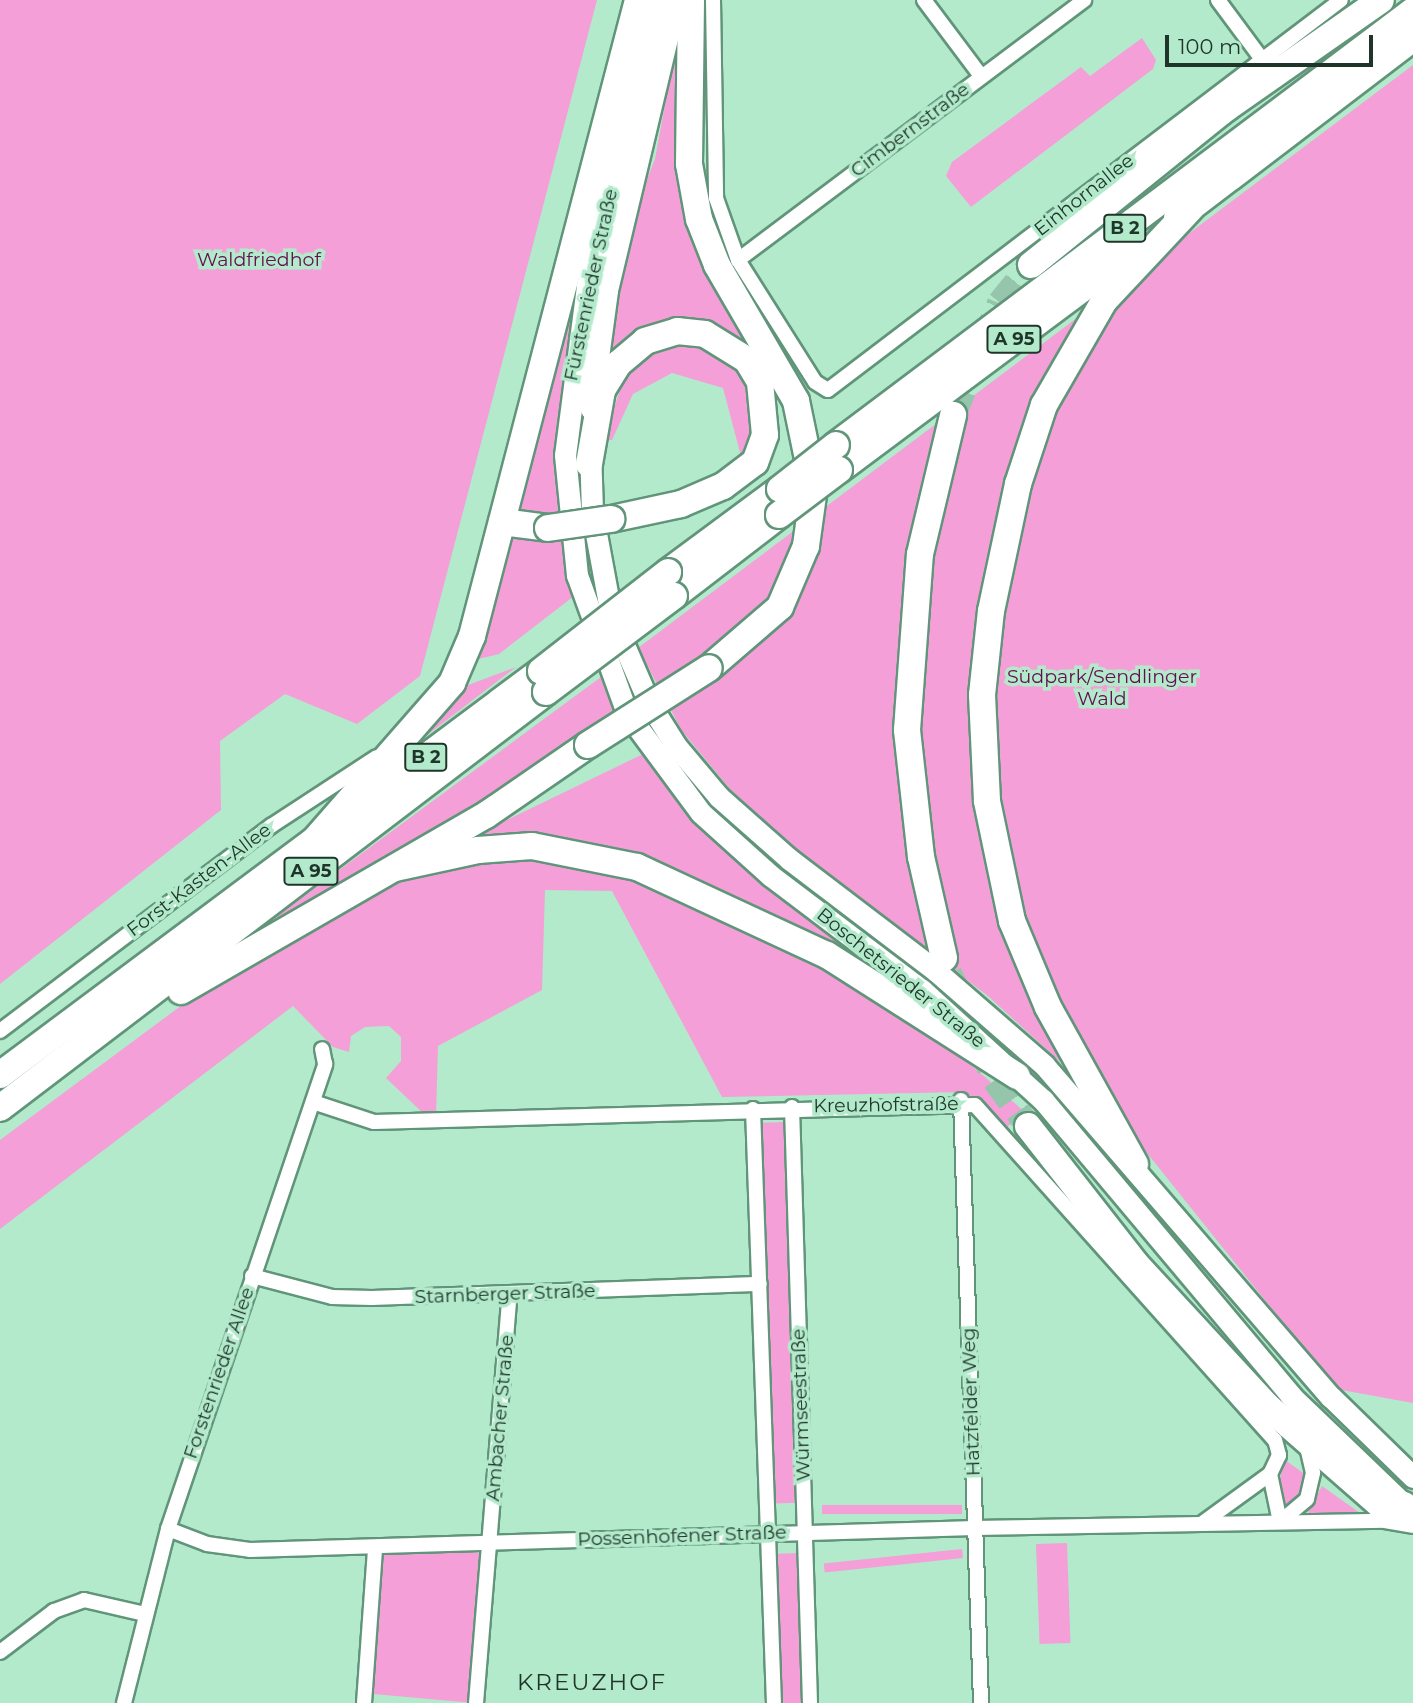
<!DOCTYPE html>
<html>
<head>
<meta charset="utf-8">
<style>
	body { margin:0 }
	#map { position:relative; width:1413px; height:1703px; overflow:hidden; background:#b3eacb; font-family:Montserrat,sans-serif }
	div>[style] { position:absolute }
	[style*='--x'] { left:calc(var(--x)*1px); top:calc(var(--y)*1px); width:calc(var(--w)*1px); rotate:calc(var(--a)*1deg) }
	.green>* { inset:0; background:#f59fd8; transform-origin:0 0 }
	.motorway-tunnel>* { height:26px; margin-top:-13px; transform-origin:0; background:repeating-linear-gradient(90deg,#95c6ab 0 26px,transparent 0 39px) }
	.roads { filter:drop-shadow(2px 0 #61957a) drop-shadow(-2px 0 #61957a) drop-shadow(0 2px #61957a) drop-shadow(0 -2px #61957a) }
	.minor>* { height:14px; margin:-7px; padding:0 7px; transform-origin:7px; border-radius:7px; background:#fff }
	.secondary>* { height:21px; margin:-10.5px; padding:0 10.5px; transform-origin:10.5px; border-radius:10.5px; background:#fff }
	.motorway>* { height:26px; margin:-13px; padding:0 13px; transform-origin:13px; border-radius:13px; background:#fff }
	.bridges { filter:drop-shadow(2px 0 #61957a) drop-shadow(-2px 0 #61957a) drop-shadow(0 2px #61957a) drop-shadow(0 -2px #61957a) }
	.motorway-bridge>* { height:26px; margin:-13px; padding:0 13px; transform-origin:13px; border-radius:13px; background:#fff }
	span { translate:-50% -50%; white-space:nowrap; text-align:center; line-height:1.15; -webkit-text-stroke:7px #b3eacb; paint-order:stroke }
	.shield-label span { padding:2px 5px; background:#b3eacb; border:2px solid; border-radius:5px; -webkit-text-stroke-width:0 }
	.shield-label { font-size:18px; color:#1f352a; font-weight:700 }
	.street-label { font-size:19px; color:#1f352a }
	.park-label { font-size:19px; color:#640d4f }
	.quarter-label { font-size:23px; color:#1f352a; letter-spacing:2px }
	.scale { position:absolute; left:1165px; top:35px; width:208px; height:32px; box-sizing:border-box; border:4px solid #1f352a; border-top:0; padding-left:9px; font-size:21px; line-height:24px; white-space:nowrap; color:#1f352a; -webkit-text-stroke:5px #b3eacb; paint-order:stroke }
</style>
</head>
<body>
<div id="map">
	<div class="green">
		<i style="clip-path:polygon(0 0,597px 0,420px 676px,357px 724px,285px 694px,220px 741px,221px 810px,0 984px)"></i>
		<i style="clip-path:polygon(1142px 38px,1156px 60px,1153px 69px,971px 207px,946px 176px,952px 162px,1081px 67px,1090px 76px)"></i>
		<i style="clip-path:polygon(677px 40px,683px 41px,681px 158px,753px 341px,749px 346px,716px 328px,602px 370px,634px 213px,655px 159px)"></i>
		<i style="clip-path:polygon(1413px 65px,1413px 1403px,1336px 1389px,1111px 1108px,988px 996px,800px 853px,730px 789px,682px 731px,638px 648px)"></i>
		<i style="clip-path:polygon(587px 235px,556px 430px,559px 515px,574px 596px,499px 654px,474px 660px)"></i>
		<i style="clip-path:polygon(679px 343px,717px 351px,751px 387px,756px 420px,742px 460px,723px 388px,672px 373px,633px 394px,612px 440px,604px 440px,625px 374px,649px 352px)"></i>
		<i style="clip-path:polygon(516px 667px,422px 739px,420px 736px,463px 687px)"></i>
		<i style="clip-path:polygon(601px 677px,629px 730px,279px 920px,277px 916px)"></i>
		<i style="clip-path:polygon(643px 754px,680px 800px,849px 942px,836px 952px,627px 854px,569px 840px,472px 837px)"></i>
		<i style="clip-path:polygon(535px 857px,600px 865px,813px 962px,945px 1042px,1027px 1114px,1005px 1128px,966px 1092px,722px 1097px,612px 891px,545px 890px,542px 990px,438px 1046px,436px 1116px,426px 1116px,386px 1078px,401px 1061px,401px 1037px,389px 1026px,365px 1027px,351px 1036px,349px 1052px,333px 1047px,293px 1006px,0 1229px,0 1140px,205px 988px,399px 883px,455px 865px)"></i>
		<i style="left:784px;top:1122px;width:381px;height:22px;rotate:88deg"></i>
		<i style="clip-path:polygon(1285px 1460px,1306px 1475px,1301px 1494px,1287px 1507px,1278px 1486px)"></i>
		<i style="clip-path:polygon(1322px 1486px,1367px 1518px,1311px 1518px,1308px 1512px)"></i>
		<i style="left:962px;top:1505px;width:9px;height:140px;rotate:90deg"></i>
		<i style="left:1067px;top:1543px;width:100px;height:31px;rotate:88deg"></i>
		<i style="left:962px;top:1549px;width:9px;height:139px;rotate:84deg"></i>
		<i style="left:482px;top:1553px;width:150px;height:102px;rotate:95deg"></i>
		<i style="left:799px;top:1553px;width:150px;height:22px;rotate:88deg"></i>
	</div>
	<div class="motorway-tunnel">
		<i style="--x:953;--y:415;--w:121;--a:-67.2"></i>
		<i style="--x:1000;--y:303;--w:49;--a:-50.8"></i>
		<i style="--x:949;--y:973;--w:116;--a:66.7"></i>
		<i style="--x:995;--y:1080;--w:57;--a:54.3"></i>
	</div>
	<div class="roads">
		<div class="minor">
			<i style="--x:713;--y:0;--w:198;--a:89.1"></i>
			<i style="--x:716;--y:198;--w:66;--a:70.5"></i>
			<i style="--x:738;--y:260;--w:144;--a:57.7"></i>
			<i style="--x:815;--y:382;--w:15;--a:32"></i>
			<i style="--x:828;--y:390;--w:644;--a:-37.24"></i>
			<i style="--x:924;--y:0;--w:95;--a:53.1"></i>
			<i style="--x:1218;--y:0;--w:72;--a:53.4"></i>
			<i style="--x:738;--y:260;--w:433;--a:-36.9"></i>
			<i style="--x:0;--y:1031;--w:340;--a:-37.1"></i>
			<i style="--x:271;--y:826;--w:126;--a:-33.1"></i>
			<i style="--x:961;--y:1100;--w:603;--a:88.1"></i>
			<i style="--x:313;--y:1102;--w:64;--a:18.2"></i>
			<i style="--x:374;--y:1122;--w:601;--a:-1.62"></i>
			<i style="--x:975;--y:1105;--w:450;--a:48.2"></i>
			<i style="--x:1275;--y:1440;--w:16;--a:75"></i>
			<i style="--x:1279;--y:1455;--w:21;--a:115"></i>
			<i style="--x:1270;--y:1474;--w:82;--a:144"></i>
			<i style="--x:792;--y:1107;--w:596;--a:88.27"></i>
			<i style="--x:753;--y:1109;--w:594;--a:87.98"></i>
			<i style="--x:252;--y:1276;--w:83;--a:14.7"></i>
			<i style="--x:332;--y:1297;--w:40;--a:1.4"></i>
			<i style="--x:372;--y:1298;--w:388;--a:-2.1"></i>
			<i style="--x:1270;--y:1474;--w:49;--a:78.2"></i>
			<i style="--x:1281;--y:1521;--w:34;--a:-40"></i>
			<i style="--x:1307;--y:1499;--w:27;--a:-77"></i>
			<i style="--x:1313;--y:1473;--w:26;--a:-103"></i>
			<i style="--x:168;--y:1529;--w:42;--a:21"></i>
			<i style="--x:207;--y:1544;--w:43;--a:7.9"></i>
			<i style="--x:250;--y:1550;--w:725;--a:-1.74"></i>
			<i style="--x:975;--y:1528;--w:410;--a:-1"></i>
			<i style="--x:1385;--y:1521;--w:28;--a:10"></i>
			<i style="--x:0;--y:1652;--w:68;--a:-37.2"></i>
			<i style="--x:54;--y:1611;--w:32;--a:-20"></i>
			<i style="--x:84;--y:1600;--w:63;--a:12.9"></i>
			<i style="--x:124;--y:1703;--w:179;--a:-75.8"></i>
			<i style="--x:168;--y:1529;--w:491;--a:-71.3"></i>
			<i style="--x:325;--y:1064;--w:15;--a:-101"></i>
			<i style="--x:364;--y:1703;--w:155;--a:-85.9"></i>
			<i style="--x:476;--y:1703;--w:411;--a:-85.3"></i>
		</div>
		<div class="secondary">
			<i style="--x:657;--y:0;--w:294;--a:103.8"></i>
			<i style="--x:587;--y:286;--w:170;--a:97.4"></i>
			<i style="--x:565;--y:455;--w:121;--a:84.3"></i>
			<i style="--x:577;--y:575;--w:147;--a:70.1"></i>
			<i style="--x:627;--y:713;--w:124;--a:53.5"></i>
			<i style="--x:701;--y:813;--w:94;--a:42"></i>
			<i style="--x:771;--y:876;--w:189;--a:37.1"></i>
			<i style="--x:922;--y:990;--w:164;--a:42.3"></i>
			<i style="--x:1043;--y:1100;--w:386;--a:50"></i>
			<i style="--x:1291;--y:1396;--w:165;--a:43.8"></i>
			<i style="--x:591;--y:409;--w:120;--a:-82.3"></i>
			<i style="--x:607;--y:290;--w:298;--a:-76.6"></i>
			<i style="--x:590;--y:448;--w:64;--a:88.2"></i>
			<i style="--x:592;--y:512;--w:105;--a:79.5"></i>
			<i style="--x:611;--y:615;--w:96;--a:66.6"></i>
			<i style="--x:649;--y:703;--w:51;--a:57.9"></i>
			<i style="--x:676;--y:746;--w:67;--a:49.9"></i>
			<i style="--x:719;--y:797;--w:94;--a:41.5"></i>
			<i style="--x:789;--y:859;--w:185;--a:37.3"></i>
			<i style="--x:936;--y:971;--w:143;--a:41"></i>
			<i style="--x:1044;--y:1065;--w:439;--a:49.2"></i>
			<i style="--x:1331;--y:1397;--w:115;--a:44.3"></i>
		</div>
		<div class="motorway">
			<i style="--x:691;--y:0;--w:164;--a:90.7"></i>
			<i style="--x:689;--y:164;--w:56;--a:79.7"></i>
			<i style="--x:699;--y:219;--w:49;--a:68.6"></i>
			<i style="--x:717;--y:265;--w:157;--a:59.8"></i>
			<i style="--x:796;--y:401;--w:89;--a:78.3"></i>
			<i style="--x:814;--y:488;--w:59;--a:97.9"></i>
			<i style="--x:806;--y:546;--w:66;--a:113.1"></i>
			<i style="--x:780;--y:607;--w:94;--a:139.3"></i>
			<i style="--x:1177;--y:218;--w:297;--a:-37.3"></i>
			<i style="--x:1031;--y:265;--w:244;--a:-38.8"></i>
			<i style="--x:1221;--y:112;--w:195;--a:-35"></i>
			<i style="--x:836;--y:445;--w:722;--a:-36.95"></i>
			<i style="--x:589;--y:464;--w:75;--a:-80"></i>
			<i style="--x:602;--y:390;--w:31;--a:-58"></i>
			<i style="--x:618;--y:364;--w:35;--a:-40"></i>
			<i style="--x:645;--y:341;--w:34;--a:-17"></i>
			<i style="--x:677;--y:331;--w:28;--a:6"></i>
			<i style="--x:705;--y:334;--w:49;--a:31.8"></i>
			<i style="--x:747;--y:360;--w:26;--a:59"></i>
			<i style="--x:760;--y:382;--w:53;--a:84.6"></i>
			<i style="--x:765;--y:435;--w:29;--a:110"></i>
			<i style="--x:755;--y:462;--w:40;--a:143"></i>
			<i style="--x:723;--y:486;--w:46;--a:156.8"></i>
			<i style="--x:681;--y:504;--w:72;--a:167.9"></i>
			<i style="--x:839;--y:470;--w:373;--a:-36.7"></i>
			<i style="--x:502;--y:522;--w:46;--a:7.4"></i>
			<i style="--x:668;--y:572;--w:139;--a:-36.5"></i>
			<i style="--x:674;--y:596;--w:133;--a:-37.6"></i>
			<i style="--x:312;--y:843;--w:213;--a:-48.8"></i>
			<i style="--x:452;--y:683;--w:51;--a:-66.9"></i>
			<i style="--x:472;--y:636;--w:657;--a:-75.37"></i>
			<i style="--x:395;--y:868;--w:85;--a:-12.2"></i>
			<i style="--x:478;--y:850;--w:54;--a:-4.2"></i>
			<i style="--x:532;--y:846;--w:107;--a:11.3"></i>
			<i style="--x:637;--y:867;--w:209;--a:24.9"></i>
			<i style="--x:827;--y:955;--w:225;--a:32.5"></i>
			<i style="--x:944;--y:958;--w:104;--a:-102.8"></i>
			<i style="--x:921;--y:857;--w:128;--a:-96.3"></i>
			<i style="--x:907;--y:730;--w:176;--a:-85.8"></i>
			<i style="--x:920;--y:554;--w:143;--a:-76.6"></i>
			<i style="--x:181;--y:991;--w:352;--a:-30"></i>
			<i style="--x:486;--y:815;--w:124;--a:-34.5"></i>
			<i style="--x:0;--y:1075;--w:675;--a:-36.75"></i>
			<i style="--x:0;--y:1108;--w:686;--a:-37.3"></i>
			<i style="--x:1028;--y:1126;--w:174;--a:52"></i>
			<i style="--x:1135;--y:1263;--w:195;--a:47.3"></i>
			<i style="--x:1267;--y:1406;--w:150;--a:41.2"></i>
			<i style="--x:1380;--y:1505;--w:24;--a:0"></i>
			<i style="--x:1135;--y:1164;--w:179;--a:-119"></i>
			<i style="--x:1048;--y:1007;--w:93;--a:-112.7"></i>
			<i style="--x:1012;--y:921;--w:123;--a:-101.8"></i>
			<i style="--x:987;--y:801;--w:106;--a:-92.7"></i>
			<i style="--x:982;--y:695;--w:84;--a:-83.9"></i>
			<i style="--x:991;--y:611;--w:130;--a:-78"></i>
			<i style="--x:1018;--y:484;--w:83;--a:-71.8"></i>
			<i style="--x:1044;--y:405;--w:120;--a:-60"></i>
			<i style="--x:1104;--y:301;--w:126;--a:-46.9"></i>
		</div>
	</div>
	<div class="bridges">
		<div class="motorway-bridge">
			<i style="--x:780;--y:489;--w:71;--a:-38.2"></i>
			<i style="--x:779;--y:515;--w:75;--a:-36.9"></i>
			<i style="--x:548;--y:528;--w:64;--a:-8.1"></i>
			<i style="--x:541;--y:671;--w:161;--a:-37.9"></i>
			<i style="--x:546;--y:692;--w:160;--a:-36.9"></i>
			<i style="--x:588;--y:745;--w:143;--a:-32.5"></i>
		</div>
	</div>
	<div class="shield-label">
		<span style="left:1125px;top:228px">B 2</span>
		<span style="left:1014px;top:339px">A 95</span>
		<span style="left:426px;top:757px">B 2</span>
		<span style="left:311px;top:871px">A 95</span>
	</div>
	<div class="street-label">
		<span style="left:910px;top:130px;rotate:-37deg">Cimbernstraße</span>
		<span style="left:1084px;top:195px;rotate:-38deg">Einhornallee</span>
		<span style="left:591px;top:285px;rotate:-78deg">Fürstenrieder Straße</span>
		<span style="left:199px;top:880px;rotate:-37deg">Forst-Kasten-Allee</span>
		<span style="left:901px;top:978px;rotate:39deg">Boschetsrieder Straße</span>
		<span style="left:886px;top:1105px;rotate:-1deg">Kreuzhofstraße</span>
		<span style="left:505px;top:1294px;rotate:-2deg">Starnberger Straße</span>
		<span style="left:219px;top:1373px;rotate:-71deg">Forstenrieder Allee</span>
		<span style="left:971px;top:1402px;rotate:-92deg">Hatzfelder Weg</span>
		<span style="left:801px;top:1405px;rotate:-92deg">Würmseestraße</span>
		<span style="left:500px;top:1418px;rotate:-85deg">Ambacher Straße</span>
		<span style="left:682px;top:1536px;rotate:-2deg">Possenhofener Straße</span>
	</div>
	<div class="park-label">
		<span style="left:259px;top:260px">Waldfriedhof</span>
		<span style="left:1102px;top:688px">Südpark/Sendlinger<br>Wald</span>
	</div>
	<div class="quarter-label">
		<span style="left:592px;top:1682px">KREUZHOF</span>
	</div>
	<div class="scale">100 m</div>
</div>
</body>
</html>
